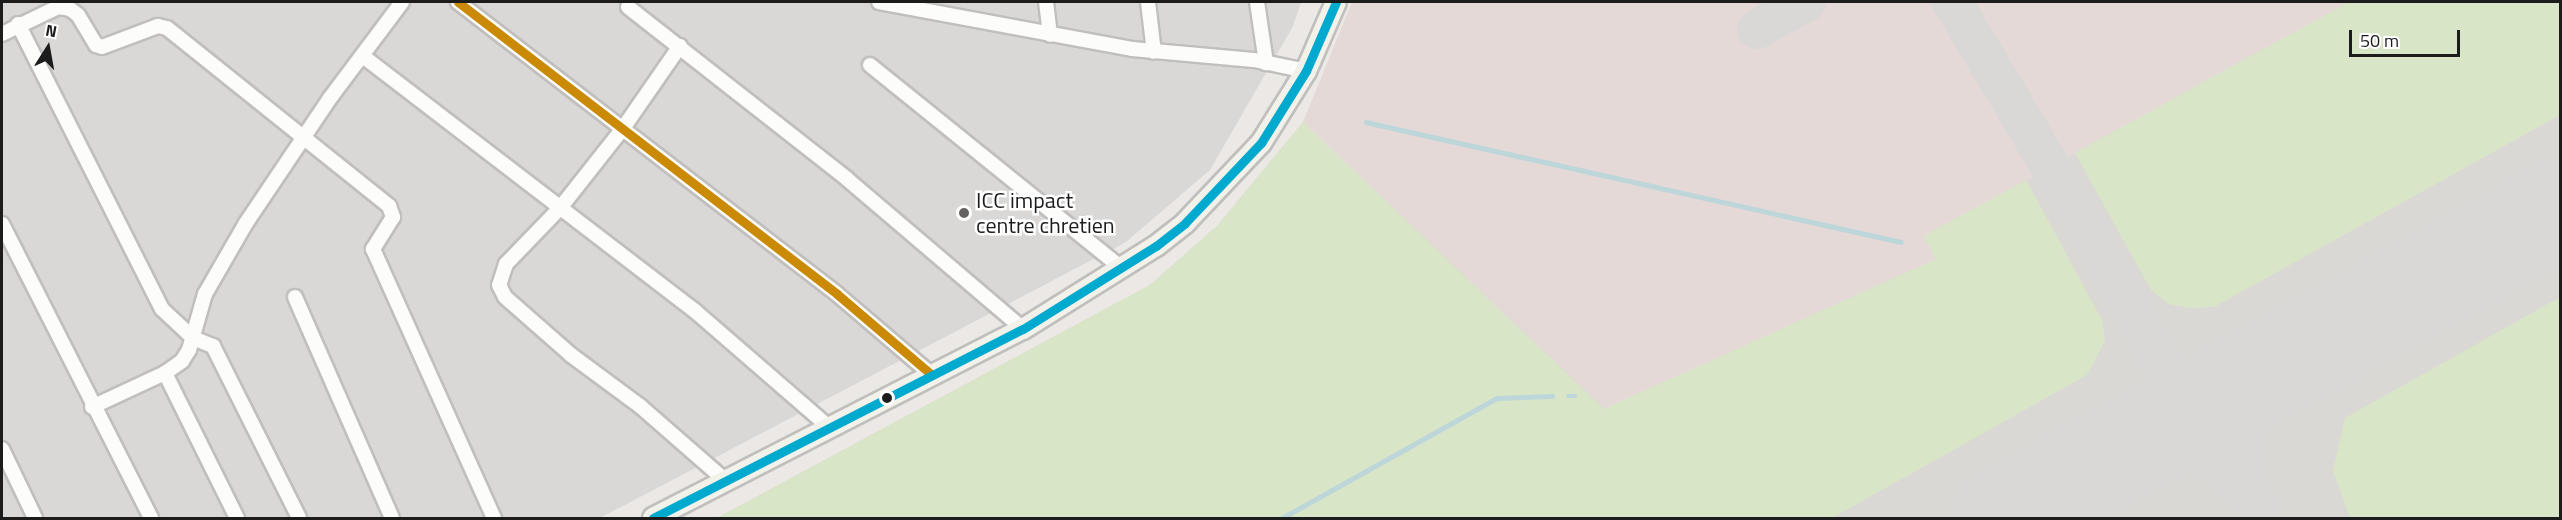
<!DOCTYPE html>
<html>
<head>
<meta charset="utf-8">
<style>
	body { margin:0 }
	#map { position:relative; width:2562px; height:520px; overflow:hidden; background:#ebe8e5; font-family:"Titillium Web",sans-serif }
	div>[style] { position:absolute }
	[style*='--x'] { left:calc(var(--x)*1px); top:calc(var(--y)*1px); width:calc(var(--w)*1px); rotate:calc(var(--a)*1deg) }
	.residential>* { inset:0; background:#dad8d6 }
	.military>* { inset:0; background:#e4d9d6 }
	.airport>* { inset:0; background:#dad8d4 }
	.grass>* { inset:0; background:#d9e5c7 }
	.stream>* { height:4.5px; margin:-2.25px; padding:0 2.25px; transform-origin:2.25px; border-radius:2.25px; background:#bcd6da }
	.taxiway>* { height:40px; margin:-20px; padding:0 20px; transform-origin:20px; border-radius:20px; background:#dad8d6 }
	.runway>* { height:100px; margin:-50px; padding:0 50px; transform-origin:50px; border-radius:50px; background:#dad8d6 }
	.roads { filter:drop-shadow(2px 0 #c0bfbd) drop-shadow(-2px 0 #c0bfbd) drop-shadow(0 2px #c0bfbd) drop-shadow(0 -2px #c0bfbd) }
	.street>* { height:14px; margin:-7px; padding:0 7px; transform-origin:7px; border-radius:7px; background:#fcfcfb }
	.secondary>* { height:20px; margin:-10px; padding:0 10px; transform-origin:10px; border-radius:10px; background:#f2f1ea }
	.bus-1>* { height:9px; margin:-4.5px; padding:0 4.5px; transform-origin:4.5px; border-radius:4.5px; background:#cb8a06 }
	.bus-2>* { height:9px; margin:-4.5px; padding:0 4.5px; transform-origin:4.5px; border-radius:4.5px; background:#00a9ce }
	.dots>* { width:16px; height:16px; translate:-50% -50%; box-sizing:border-box; border:3px solid #fff; border-radius:50% }
	span { translate:-50% -50%; white-space:nowrap; text-align:center; line-height:1.15; -webkit-text-stroke:5px #fff; paint-order:stroke }
	.poi-label { font-size:22px; color:#1c1c1c }
	.left { translate:0 -50%; text-align:left }
	.frame { position:absolute; inset:0; border:3px solid #1c1c1c; pointer-events:none }
	.north { position:absolute; left:18px; top:18px; width:60px; height:60px; -webkit-text-stroke:4px #fff; paint-order:stroke; rotate:11deg; font-size:16px; font-weight:700; line-height:24px; text-align:center; color:#1c1c1c }
	.north::after { content:''; display:block; margin:auto; width:21px; height:27px; background:#1c1c1c; clip-path:polygon(50% 0,100% 100%,50% 72%,0 100%) }
	.scale { position:absolute; left:2349px; top:30px; width:111px; height:27px; box-sizing:border-box; border:3px solid #1c1c1c; border-top:0; padding-left:8px; font-size:18px; line-height:21px; white-space:nowrap; color:#1c1c1c; -webkit-text-stroke:4px #fff; paint-order:stroke }
</style>
</head>
<body>
<div id="map">
	<div class="residential">
		<i style="clip-path:polygon(2px 2px,1301px 2px,1293px 26px,1210px 170px,1126px 242px,600px 518px,2px 518px)"></i>
	</div>
	<div class="military">
		<i style="clip-path:polygon(1352px 2px,2349px 2px,1924px 236px,1937px 259px,1604px 409px,1303px 122px)"></i>
	</div>
	<div class="airport">
		<i style="clip-path:polygon(2349px 2px,2560px 2px,2560px 518px,717px 518px,1150px 285px,1218px 225px,1303px 122px,1605px 409px,1936px 259px,1924px 236px)"></i>
	</div>
	<div class="grass">
		<i style="clip-path:polygon(2349px 2px,2560px 2px,2560px 115px,2214px 307px,2191px 308px,2169px 304px,2151px 290px,2075px 153px)"></i>
		<i style="clip-path:polygon(1303px 122px,1604px 409px,1936px 259px,1924px 236px,2026px 180px,2102px 320px,2105px 341px,2087px 375px,1832px 518px,717px 518px,1150px 285px,1218px 225px)"></i>
		<i style="clip-path:polygon(2560px 297px,2560px 518px,2350px 518px,2333px 471px,2345px 418px)"></i>
	</div>
	<div class="stream">
		<i style="--x:1366;--y:122;--w:548;--a:12.64"></i>
		<i style="--x:1568;--y:396;--w:7;--a:0"></i>
		<i style="--x:1282;--y:518;--w:246;--a:-29.2"></i>
		<i style="--x:1497;--y:398;--w:55;--a:-2.1"></i>
	</div>
	<div class="taxiway">
		<i style="--x:1952;--y:2;--w:270;--a:59.1"></i>
		<i style="--x:2091;--y:234;--w:206;--a:61.3"></i>
		<i style="--x:1757;--y:29;--w:56;--a:-28.9"></i>
		<i style="--x:2120;--y:453;--w:25;--a:-12"></i>
		<i style="--x:2144;--y:448;--w:45;--a:5.1"></i>
		<i style="--x:2189;--y:452;--w:39;--a:24"></i>
		<i style="--x:2225;--y:468;--w:38;--a:47"></i>
		<i style="--x:2264;--y:518;--w:37;--a:-117"></i>
		<i style="--x:2247;--y:485;--w:44;--a:-96.5"></i>
		<i style="--x:2242;--y:441;--w:21;--a:-76"></i>
		<i style="--x:2247;--y:421;--w:38;--a:-65"></i>
		<i style="--x:2263;--y:387;--w:52;--a:-42.6"></i>
	</div>
	<div class="runway">
		<i style="--x:2001;--y:518;--w:639;--a:-28.93"></i>
	</div>
	<div class="roads">
		<div class="street">
			<i style="--x:458;--y:2;--w:478;--a:37.6"></i>
			<i style="--x:837;--y:294;--w:125;--a:40.5"></i>
			<i style="--x:879;--y:2;--w:257;--a:10.5"></i>
			<i style="--x:1132;--y:49;--w:122;--a:5.2"></i>
			<i style="--x:1254;--y:60;--w:53;--a:11.9"></i>
			<i style="--x:1046;--y:2;--w:33;--a:83"></i>
			<i style="--x:1148;--y:2;--w:50;--a:83.2"></i>
			<i style="--x:1257;--y:2;--w:62;--a:81.6"></i>
			<i style="--x:628;--y:7;--w:278;--a:38.1"></i>
			<i style="--x:847;--y:179;--w:231;--a:40.4"></i>
			<i style="--x:18;--y:24;--w:319;--a:63.2"></i>
			<i style="--x:162;--y:309;--w:42;--a:43.1"></i>
			<i style="--x:193;--y:338;--w:22;--a:22"></i>
			<i style="--x:213;--y:346;--w:192;--a:63.4"></i>
			<i style="--x:2;--y:34;--w:62;--a:-25.7"></i>
			<i style="--x:58;--y:7;--w:12;--a:9"></i>
			<i style="--x:70;--y:9;--w:10;--a:37"></i>
			<i style="--x:78;--y:15;--w:35;--a:59"></i>
			<i style="--x:96;--y:45;--w:6;--a:18"></i>
			<i style="--x:102;--y:47;--w:60;--a:-20.6"></i>
			<i style="--x:158;--y:26;--w:9;--a:13"></i>
			<i style="--x:167;--y:28;--w:285;--a:38.7"></i>
			<i style="--x:389;--y:206;--w:12;--a:70"></i>
			<i style="--x:393;--y:217;--w:38;--a:122"></i>
			<i style="--x:373;--y:249;--w:295;--a:65.8"></i>
			<i style="--x:680;--y:46;--w:98;--a:124.7"></i>
			<i style="--x:624;--y:127;--w:103;--a:128.3"></i>
			<i style="--x:560;--y:208;--w:78;--a:134"></i>
			<i style="--x:506;--y:264;--w:22;--a:108"></i>
			<i style="--x:499;--y:285;--w:13;--a:63"></i>
			<i style="--x:505;--y:297;--w:88;--a:41.3"></i>
			<i style="--x:571;--y:355;--w:86;--a:36.5"></i>
			<i style="--x:640;--y:406;--w:114;--a:41.1"></i>
			<i style="--x:364;--y:57;--w:417;--a:37.5"></i>
			<i style="--x:695;--y:311;--w:179;--a:40.9"></i>
			<i style="--x:870;--y:65;--w:325;--a:38.9"></i>
			<i style="--x:2;--y:224;--w:330;--a:63.1"></i>
			<i style="--x:295;--y:297;--w:241;--a:66.3"></i>
			<i style="--x:165;--y:373;--w:162;--a:63.6"></i>
			<i style="--x:92;--y:407;--w:81;--a:-25"></i>
			<i style="--x:165;--y:373;--w:21;--a:-35"></i>
			<i style="--x:182;--y:361;--w:13;--a:-58"></i>
			<i style="--x:189;--y:350;--w:58;--a:-74.1"></i>
			<i style="--x:205;--y:294;--w:82;--a:-60"></i>
			<i style="--x:246;--y:223;--w:151;--a:-56.1"></i>
			<i style="--x:330;--y:98;--w:120;--a:-53.1"></i>
			<i style="--x:2;--y:449;--w:76;--a:64.4"></i>
		</div>
		<div class="secondary">
			<i style="--x:653;--y:518;--w:415;--a:-27.1"></i>
			<i style="--x:1023;--y:329;--w:157;--a:-32"></i>
			<i style="--x:1156;--y:246;--w:37;--a:-38"></i>
			<i style="--x:1185;--y:223;--w:110;--a:-46.5"></i>
			<i style="--x:1261;--y:143;--w:85;--a:-58"></i>
			<i style="--x:1306;--y:71;--w:75;--a:-66.5"></i>
		</div>
	</div>
	<div class="bus-1">
		<i style="--x:458;--y:2;--w:478;--a:37.6"></i>
		<i style="--x:837;--y:294;--w:125;--a:40.5"></i>
	</div>
	<div class="bus-2">
		<i style="--x:653;--y:518;--w:415;--a:-27.1"></i>
		<i style="--x:1023;--y:329;--w:157;--a:-32"></i>
		<i style="--x:1156;--y:246;--w:37;--a:-38"></i>
		<i style="--x:1185;--y:223;--w:110;--a:-46.5"></i>
		<i style="--x:1261;--y:143;--w:85;--a:-58"></i>
		<i style="--x:1306;--y:71;--w:75;--a:-66.5"></i>
	</div>
	<div class="dots">
		<i style="left:964px;top:213px;background:#646362"></i>
		<i style="left:887px;top:398px;background:#1c1c1c"></i>
	</div>
	<div class="poi-label">
		<span class="left" style="left:976px;top:213px">ICC impact<br>centre chretien</span>
	</div>
	<div class="frame"></div>
	<div class="north">N</div>
	<div class="scale">50 m</div>
</div>
</body>
</html>
